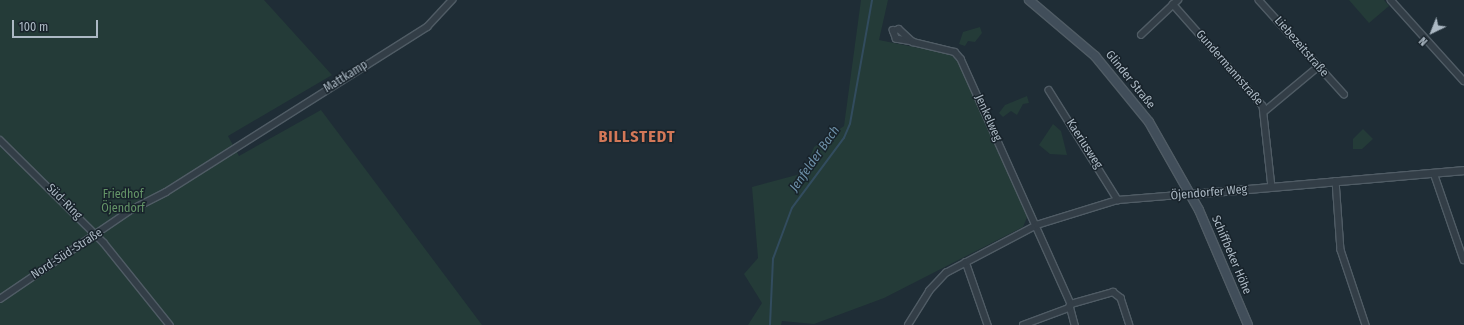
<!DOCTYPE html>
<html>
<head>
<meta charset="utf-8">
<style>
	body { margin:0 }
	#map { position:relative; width:1464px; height:325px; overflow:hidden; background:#1f2d36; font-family:"Fira Sans Condensed",sans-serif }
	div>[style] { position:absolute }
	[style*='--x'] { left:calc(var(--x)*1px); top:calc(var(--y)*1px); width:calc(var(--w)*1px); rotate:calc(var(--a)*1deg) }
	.green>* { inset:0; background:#243b38 }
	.stream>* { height:1.5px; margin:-0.75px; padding:0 0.75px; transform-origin:0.75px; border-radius:0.75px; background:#324c5e }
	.roads { filter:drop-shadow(1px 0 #505c65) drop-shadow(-1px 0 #505c65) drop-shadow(0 1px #505c65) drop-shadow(0 -1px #505c65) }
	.minor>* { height:5.5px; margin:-2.75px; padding:0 2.75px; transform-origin:2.75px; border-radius:2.75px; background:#333e47 }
	.tertiary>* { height:7px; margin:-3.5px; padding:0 3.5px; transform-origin:3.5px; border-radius:3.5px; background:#333e47 }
	.secondary>* { height:8px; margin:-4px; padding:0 4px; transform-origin:4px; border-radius:4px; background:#414e5a }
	span { translate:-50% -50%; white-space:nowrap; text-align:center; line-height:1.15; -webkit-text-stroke:3px #18232b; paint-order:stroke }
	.street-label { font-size:12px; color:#acb9c4 }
	.park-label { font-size:12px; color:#649467 }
	.water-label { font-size:13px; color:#6d90a8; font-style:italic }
	.district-label { font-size:16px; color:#d37858; font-weight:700; letter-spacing:1px }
	.north { position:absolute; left:1412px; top:12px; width:40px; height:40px; -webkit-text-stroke:3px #18232b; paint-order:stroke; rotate:223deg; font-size:11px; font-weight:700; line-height:16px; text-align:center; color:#acb9c4 }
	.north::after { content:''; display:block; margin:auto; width:14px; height:18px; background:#acb9c4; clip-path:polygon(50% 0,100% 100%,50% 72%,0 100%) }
	.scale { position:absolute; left:12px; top:20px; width:86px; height:18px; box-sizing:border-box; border:2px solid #acb9c4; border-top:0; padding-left:5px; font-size:12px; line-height:14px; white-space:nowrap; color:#acb9c4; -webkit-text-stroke:3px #18232b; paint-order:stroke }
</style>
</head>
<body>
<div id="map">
	<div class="green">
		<i style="clip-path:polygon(0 0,264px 0,332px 75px,228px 136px,239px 156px,321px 110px,482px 325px,0 325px)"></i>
		<i style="clip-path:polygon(861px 0,888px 0,879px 40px,949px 54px,957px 60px,1028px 215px,1023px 227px,884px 298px,814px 324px,782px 321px,781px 325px,748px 325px,762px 303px,744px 274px,758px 258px,752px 187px,804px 173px,814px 147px,844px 126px)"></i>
		<i style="clip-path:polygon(1349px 0,1384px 0,1389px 6px,1369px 23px)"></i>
		<i style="clip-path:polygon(980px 27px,982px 33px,975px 42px,968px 41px,965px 46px,959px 44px,963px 32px)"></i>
		<i style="clip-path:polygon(1027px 96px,1029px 103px,1023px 104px,1017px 115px,1011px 111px,1003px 117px,999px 113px,1005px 105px)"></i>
		<i style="clip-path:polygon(1053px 124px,1061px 131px,1067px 155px,1050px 154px,1039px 145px)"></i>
		<i style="clip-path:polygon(1363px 129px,1373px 139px,1362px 149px,1353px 149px,1353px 139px)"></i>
	</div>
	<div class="stream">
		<i style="--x:770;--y:325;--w:66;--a:-87.4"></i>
		<i style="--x:773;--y:259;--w:54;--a:-69.6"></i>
		<i style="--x:792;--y:208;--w:87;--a:-53.4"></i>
		<i style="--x:844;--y:138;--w:15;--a:-67"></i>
		<i style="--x:850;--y:124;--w:126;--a:-79.9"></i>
	</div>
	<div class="roads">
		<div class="minor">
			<i style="--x:1259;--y:0;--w:127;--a:47.9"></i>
			<i style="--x:1391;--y:0;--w:109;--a:48"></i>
			<i style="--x:1173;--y:4;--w:136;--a:48.6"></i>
			<i style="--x:1263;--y:106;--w:81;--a:83.7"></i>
			<i style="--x:1141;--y:35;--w:51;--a:-43.4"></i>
			<i style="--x:913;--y:42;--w:17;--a:-170"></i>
			<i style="--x:896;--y:39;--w:9;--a:-111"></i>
			<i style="--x:893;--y:31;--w:6;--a:-18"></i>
			<i style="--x:899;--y:29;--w:19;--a:43"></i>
			<i style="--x:913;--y:42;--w:43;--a:13.4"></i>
			<i style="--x:955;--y:52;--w:9;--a:49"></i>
			<i style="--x:961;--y:59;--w:269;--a:65.8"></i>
			<i style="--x:1049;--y:90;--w:130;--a:57.9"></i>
			<i style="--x:1265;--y:111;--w:69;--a:-39.7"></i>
			<i style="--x:0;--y:140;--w:146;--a:44.7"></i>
			<i style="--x:104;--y:243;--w:105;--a:51.2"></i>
			<i style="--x:1434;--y:173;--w:92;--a:71"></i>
			<i style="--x:1336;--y:181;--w:69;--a:85.9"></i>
			<i style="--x:1341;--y:250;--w:79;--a:71.6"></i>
			<i style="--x:966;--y:262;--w:67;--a:70.8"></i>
			<i style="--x:0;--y:299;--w:158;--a:-34.2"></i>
			<i style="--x:131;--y:210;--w:39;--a:-27"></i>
			<i style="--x:166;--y:192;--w:309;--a:-32.3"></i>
			<i style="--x:427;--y:27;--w:37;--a:-47"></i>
			<i style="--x:1071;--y:304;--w:44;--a:-15.9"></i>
			<i style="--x:1113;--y:292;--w:10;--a:37"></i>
			<i style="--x:1121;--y:298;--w:28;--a:72"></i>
			<i style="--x:1070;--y:306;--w:20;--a:75"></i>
			<i style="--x:908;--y:325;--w:40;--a:-58"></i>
			<i style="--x:929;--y:291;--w:25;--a:-47"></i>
			<i style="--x:946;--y:273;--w:103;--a:-27.8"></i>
			<i style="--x:1037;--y:225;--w:85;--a:-17.2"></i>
			<i style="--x:1118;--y:200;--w:73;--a:-4.7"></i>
			<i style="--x:1023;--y:325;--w:49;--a:-20.3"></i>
			<i style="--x:1069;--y:308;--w:4;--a:-63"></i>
		</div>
		<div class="tertiary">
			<i style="--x:1191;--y:194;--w:274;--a:-5"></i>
		</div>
		<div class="secondary">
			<i style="--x:1029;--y:0;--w:87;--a:40.3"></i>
			<i style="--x:1095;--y:56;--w:85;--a:50.7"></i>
			<i style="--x:1149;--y:122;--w:101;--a:60.4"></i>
			<i style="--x:1199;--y:210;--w:125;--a:66.9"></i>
		</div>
	</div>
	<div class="street-label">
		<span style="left:1301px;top:47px;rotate:49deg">Liebezeitstraße</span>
		<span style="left:1229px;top:68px;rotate:49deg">Gundermannstraße</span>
		<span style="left:346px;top:77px;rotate:-32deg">Mattkamp</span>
		<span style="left:1130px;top:80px;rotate:51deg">Glinder Straße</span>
		<span style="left:988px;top:118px;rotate:66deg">Jenkelweg</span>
		<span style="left:1084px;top:144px;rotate:57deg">Kaeriusweg</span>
		<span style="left:1209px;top:193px;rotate:-5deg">Öjendorfer Weg</span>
		<span style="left:64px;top:202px;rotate:45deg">Süd-Ring</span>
		<span style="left:67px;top:254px;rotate:-33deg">Nord-Süd-Straße</span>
		<span style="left:1231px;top:255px;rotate:67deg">Schiffbeker Höhe</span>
	</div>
	<div class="park-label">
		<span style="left:123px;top:202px">Friedhof<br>Öjendorf</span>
	</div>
	<div class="water-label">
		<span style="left:815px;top:159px;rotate:-55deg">Jenfelder Bach</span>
	</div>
	<div class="district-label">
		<span style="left:637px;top:137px">BILLSTEDT</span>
	</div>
	<div class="north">N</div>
	<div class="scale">100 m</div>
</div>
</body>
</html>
